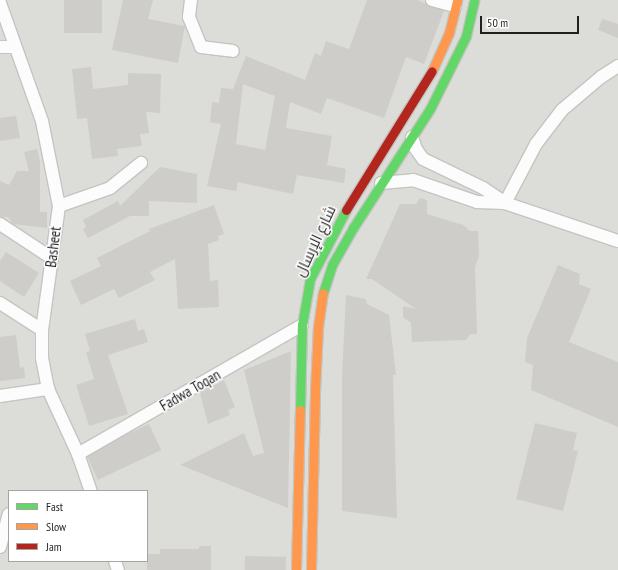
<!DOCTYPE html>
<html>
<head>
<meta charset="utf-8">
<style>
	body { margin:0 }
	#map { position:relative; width:618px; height:570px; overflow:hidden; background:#edede8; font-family:"PT Sans Narrow",Cairo,sans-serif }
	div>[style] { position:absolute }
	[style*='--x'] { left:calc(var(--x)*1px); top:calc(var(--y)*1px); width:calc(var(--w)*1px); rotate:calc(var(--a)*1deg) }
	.residential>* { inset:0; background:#dcdcd9 }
	.building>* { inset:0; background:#cecdc9; transform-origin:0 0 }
	.roads { filter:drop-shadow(1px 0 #c4c4c2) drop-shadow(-1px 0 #c4c4c2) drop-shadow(0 1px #c4c4c2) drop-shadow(0 -1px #c4c4c2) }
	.street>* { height:12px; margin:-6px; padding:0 6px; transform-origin:6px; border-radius:6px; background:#fcfcfc }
	.fast>* { height:9px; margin:-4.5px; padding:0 4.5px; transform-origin:4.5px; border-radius:4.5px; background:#63d668 }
	.slow>* { height:9px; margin:-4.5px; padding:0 4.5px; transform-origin:4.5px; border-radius:4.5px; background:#ff974d }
	.jam>* { height:9px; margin:-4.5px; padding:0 4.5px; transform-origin:4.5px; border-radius:4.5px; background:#b3261e }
	span { translate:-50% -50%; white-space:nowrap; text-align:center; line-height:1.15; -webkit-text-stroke:3px #fff; paint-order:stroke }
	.street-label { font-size:15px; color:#1f1f1f }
	.legend { position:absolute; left:8px; top:490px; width:140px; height:72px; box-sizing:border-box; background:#fff; border:1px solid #a5a5a5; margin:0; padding:5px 7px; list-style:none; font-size:12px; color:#1f1f1f }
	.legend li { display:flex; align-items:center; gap:8px; height:20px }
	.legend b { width:20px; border:1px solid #a5a5a5 }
	.scale { position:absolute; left:480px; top:16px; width:99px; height:18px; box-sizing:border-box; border:2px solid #1f1f1f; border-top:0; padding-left:5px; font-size:12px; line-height:14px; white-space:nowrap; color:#1f1f1f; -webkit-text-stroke:3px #fff; paint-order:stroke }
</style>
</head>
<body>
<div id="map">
	<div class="residential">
		<i style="clip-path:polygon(evenodd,0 0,618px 0,618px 570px,0 570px,0 0,9px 491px,147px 491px,147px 561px,9px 561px,9px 491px)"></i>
	</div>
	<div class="building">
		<i style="left:64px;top:0;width:38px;height:33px"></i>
		<i style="clip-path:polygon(123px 0,153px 0,148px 19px,185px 26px,178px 63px,112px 50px)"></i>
		<i style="clip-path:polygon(evenodd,367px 0,417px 0,444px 11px,424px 64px,406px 57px,384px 118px,327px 98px,321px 114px,290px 102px,286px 128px,332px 136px,327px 165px,346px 169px,344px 183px,297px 175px,293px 194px,238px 182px,236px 191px,207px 186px,221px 124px,210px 122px,212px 102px,219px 103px,221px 88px,233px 89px,246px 56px,305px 80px,315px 53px,321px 56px,326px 41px,349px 49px,367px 0,243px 84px,275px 96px,265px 150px,236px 144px,243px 84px)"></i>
		<i style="clip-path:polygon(602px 19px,618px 24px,618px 38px,598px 30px)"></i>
		<i style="clip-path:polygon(91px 67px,93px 89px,128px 85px,128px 73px,161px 74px,160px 113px,146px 112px,149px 133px,140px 134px,142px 146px,117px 149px,118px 156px,92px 159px,87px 118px,77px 119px,72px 69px)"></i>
		<i style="clip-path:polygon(16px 116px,20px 138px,0 141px,0 118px)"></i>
		<i style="clip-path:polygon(37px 149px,40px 162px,40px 212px,47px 212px,47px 228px,13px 224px,8px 217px,0 217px,0 181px,9px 185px,17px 171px,29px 171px,24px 152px)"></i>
		<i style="clip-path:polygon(160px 167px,197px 174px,197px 203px,149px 201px,149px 216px,130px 216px,88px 238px,83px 229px,86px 227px,83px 220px,118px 201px,120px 206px)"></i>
		<i style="clip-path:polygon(420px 198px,427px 200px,427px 214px,463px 225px,470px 231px,478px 231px,479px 256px,475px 267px,477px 334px,470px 334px,466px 340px,412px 342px,411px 323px,403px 317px,403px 306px,416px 309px,372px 279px,366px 279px,400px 204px,416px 204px)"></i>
		<i style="clip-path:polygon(214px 205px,224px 234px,218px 236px,219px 240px,208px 244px,210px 281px,218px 280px,219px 307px,178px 309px,175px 259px,150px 272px,155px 280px,119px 298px,114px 289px,81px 305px,70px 281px,101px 266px,97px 258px,150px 231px,149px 229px)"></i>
		<i style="clip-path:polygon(6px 252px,39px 273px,24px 297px,0 281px,0 261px)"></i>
		<i style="clip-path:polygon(558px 265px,580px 274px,579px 284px,591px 289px,569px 342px,618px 362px,618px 427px,531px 390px,533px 365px,525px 362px,527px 338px)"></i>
		<i style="clip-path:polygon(346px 295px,366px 299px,367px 304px,389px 315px,396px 375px,393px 375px,397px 518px,342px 511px,342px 375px)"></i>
		<i style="clip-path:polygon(135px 319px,138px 331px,144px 329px,148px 342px,108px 355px,128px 414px,89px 426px,76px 385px,94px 379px,86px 352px,90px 351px,85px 334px)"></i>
		<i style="clip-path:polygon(16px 335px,20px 368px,24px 367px,25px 378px,0 381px,0 337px)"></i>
		<i style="clip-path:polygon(291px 351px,288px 508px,180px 465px,244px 433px,253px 456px,264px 453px,244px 370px)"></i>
		<i style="clip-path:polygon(224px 380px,235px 407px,228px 410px,230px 415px,208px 424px,200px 393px)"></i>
		<i style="clip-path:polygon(535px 423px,577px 433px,573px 450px,578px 451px,563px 511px,516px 499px)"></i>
		<i style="left:149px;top:424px;width:29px;height:70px;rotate:65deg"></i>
		<i style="clip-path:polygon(199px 546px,211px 546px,211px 570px,147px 570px,147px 554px,160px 554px,160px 549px,199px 549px)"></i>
		<i style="left:245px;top:556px;width:41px;height:14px;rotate:1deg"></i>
	</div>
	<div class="roads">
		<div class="street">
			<i style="--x:191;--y:0;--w:17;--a:97"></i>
			<i style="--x:189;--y:17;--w:32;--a:68"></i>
			<i style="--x:201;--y:47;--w:32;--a:7"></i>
			<i style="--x:432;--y:0;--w:24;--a:15"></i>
			<i style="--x:0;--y:3;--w:125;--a:70.4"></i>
			<i style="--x:42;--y:121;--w:87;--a:78.7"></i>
			<i style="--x:59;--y:206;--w:125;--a:97.8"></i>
			<i style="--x:42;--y:330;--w:28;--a:90"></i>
			<i style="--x:42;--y:358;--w:32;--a:79"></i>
			<i style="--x:48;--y:389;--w:72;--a:65.2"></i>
			<i style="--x:78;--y:454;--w:39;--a:71"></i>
			<i style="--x:0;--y:47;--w:14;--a:0"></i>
			<i style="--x:618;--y:66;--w:20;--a:147"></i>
			<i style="--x:601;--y:77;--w:51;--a:139.8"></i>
			<i style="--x:562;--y:110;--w:43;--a:127.4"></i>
			<i style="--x:536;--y:144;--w:67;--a:117.7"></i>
			<i style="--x:505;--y:203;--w:119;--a:18.6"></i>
			<i style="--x:412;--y:137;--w:13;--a:72"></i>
			<i style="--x:416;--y:149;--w:12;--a:55"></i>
			<i style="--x:423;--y:159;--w:67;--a:25.8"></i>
			<i style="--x:483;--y:188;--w:27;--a:34"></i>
			<i style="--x:381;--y:183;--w:32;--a:-5"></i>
			<i style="--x:413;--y:180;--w:68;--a:19"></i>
			<i style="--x:477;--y:202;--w:28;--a:2"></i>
			<i style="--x:59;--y:206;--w:54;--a:-19.4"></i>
			<i style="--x:110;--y:188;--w:40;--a:-39"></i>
			<i style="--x:0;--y:224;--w:60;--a:33.4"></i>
			<i style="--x:0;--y:303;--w:50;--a:32.7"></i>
			<i style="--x:0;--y:396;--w:49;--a:-8.3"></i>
			<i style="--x:78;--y:454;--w:258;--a:-29.9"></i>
			<i style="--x:0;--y:547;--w:34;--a:-75"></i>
			<i style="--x:115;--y:561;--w:9;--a:72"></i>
		</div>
		<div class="fast">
			<i style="--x:323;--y:293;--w:29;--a:-72"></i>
			<i style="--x:332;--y:265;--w:43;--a:-60.4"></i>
			<i style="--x:353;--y:228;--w:142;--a:-57.1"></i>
			<i style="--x:430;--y:109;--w:81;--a:-63.7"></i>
			<i style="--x:466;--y:36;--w:37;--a:-77"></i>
			<i style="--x:300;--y:410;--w:85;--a:-88.7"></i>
			<i style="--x:302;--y:325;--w:47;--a:-80.1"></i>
			<i style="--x:310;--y:279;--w:78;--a:-62.4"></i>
		</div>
		<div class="slow">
			<i style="--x:432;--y:71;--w:42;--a:-65.9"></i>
			<i style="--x:449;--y:33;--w:34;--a:-76"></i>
			<i style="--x:296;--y:570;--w:160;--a:-88.6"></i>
			<i style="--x:311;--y:570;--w:180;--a:-88.7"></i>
			<i style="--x:315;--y:390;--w:63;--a:-87.3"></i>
			<i style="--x:318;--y:327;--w:34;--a:-82"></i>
		</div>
		<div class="jam">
			<i style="--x:346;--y:210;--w:163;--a:-58.3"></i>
		</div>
	</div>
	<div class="street-label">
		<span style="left:315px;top:241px;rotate:-65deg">شارع الإرسال</span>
		<span style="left:53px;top:247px;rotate:-83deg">Basheet</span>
		<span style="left:190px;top:390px;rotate:-30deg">Fadwa Toqan</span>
	</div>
	<ul class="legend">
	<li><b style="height:5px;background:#63d668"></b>Fast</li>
	<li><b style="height:5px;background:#ff974d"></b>Slow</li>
	<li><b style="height:5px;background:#b3261e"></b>Jam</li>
	</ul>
	<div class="scale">50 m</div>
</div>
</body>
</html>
